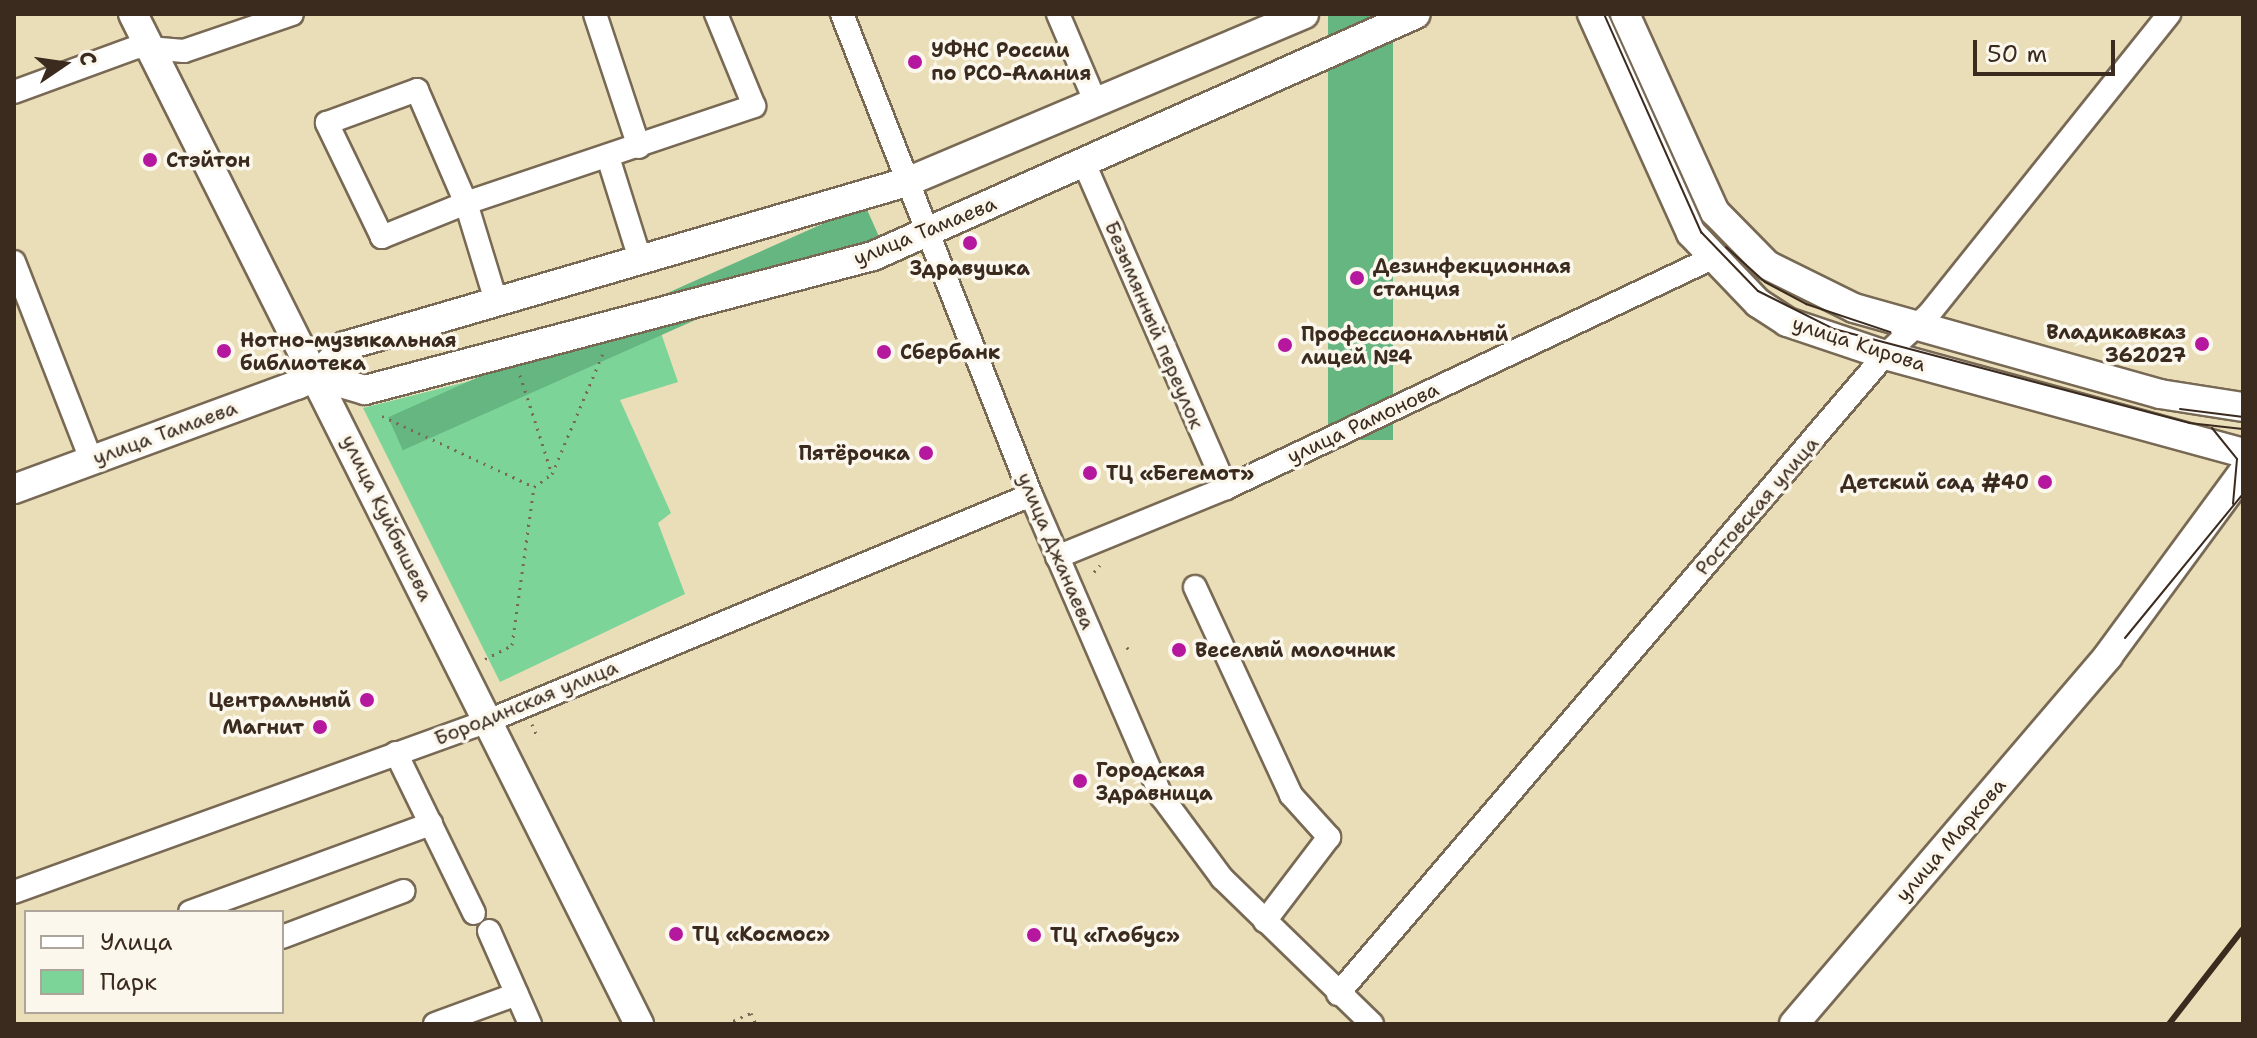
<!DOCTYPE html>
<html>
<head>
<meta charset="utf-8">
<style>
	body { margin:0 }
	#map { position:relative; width:2257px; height:1038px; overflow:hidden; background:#eadeb9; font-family:"Shantell Sans",sans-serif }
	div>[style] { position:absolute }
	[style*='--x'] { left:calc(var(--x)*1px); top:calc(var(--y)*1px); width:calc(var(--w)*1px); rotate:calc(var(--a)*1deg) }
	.green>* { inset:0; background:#7cd499 }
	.forest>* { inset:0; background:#65b681; transform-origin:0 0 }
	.path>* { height:3px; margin-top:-1.5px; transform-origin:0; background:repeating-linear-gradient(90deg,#786954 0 2px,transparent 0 8px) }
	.roads { filter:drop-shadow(2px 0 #786954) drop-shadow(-2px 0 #786954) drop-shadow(0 2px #786954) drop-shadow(0 -2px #786954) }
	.minor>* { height:22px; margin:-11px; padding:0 11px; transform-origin:11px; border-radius:11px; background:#fff }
	.major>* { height:28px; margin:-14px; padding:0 14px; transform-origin:14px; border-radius:14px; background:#fff }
	.tram>* { height:2px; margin:-1px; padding:0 1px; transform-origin:1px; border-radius:1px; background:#3b2a1e }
	.rail>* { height:6px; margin:-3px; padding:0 3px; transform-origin:3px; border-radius:3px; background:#3b2a1e }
	.dots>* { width:22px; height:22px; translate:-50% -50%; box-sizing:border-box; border:4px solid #fbf7ec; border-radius:50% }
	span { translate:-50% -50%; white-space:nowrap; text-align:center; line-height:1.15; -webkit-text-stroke:7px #fbf7ec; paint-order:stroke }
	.poi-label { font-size:20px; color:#3b2a1e; font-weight:700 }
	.left { translate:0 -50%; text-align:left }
	.right { translate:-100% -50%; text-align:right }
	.street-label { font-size:20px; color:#3b2a1e }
	.frame { position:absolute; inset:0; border:16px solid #3b2a1e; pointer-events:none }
	.legend { position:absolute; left:24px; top:910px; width:260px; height:104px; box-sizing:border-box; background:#fbf7ec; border:2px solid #aea59a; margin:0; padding:10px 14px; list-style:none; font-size:24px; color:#3b2a1e }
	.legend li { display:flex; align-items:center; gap:16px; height:40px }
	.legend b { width:40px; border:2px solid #aea59a }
	.north { position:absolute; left:24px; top:24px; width:80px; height:80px; -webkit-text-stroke:6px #fbf7ec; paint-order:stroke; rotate:77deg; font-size:22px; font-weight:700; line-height:32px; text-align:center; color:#3b2a1e }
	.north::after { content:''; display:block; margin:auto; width:28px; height:36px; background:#3b2a1e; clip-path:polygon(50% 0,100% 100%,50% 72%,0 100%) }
	.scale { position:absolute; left:1973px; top:40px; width:142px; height:36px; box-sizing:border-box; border:4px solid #3b2a1e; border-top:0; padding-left:10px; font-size:24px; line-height:28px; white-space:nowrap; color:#3b2a1e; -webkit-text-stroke:6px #fbf7ec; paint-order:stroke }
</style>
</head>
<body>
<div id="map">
	<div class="green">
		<i style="clip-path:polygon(661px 333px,678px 382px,620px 400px,671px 513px,658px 523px,685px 594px,500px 682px,363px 408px)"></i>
	</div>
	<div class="forest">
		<i style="left:1328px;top:14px;width:65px;height:426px"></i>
		<i style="left:865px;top:205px;width:36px;height:522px;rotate:66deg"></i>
	</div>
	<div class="path">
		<i style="--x:520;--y:375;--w:104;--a:72.1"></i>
		<i style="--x:382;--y:416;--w:168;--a:25"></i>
		<i style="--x:1094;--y:572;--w:9;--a:-49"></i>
		<i style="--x:1127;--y:647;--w:6;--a:59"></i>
		<i style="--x:485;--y:659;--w:30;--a:-27"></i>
		<i style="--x:512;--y:645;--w:160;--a:-82.1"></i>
		<i style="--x:534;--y:487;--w:22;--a:-36"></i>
		<i style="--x:552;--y:474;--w:131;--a:-67.1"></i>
		<i style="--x:532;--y:724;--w:16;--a:68"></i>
		<i style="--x:726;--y:1024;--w:27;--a:-24"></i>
		<i style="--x:751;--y:1013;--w:12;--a:66"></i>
	</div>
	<div class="roads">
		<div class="minor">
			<i style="--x:595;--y:14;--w:140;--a:71.7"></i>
			<i style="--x:842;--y:14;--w:517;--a:68.55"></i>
			<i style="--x:1031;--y:495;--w:329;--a:66.6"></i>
			<i style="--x:1162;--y:797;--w:101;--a:53.5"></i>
			<i style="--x:1222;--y:878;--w:209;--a:44.2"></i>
			<i style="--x:1058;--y:14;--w:97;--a:66.9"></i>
			<i style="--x:14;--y:92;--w:131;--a:-20.1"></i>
			<i style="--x:137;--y:47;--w:47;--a:4.9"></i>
			<i style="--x:184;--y:51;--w:114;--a:-18.9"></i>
			<i style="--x:608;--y:157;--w:107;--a:72.6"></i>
			<i style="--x:1084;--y:163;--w:355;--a:66.4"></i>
			<i style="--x:14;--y:262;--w:212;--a:68.7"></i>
			<i style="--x:496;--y:301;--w:102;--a:-107"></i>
			<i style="--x:466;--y:203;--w:91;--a:158"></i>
			<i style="--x:382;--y:237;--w:127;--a:-115.8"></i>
			<i style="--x:327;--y:123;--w:96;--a:-20.1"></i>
			<i style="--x:417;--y:90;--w:123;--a:66.6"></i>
			<i style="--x:466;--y:203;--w:304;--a:-18.6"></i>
			<i style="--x:754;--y:106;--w:100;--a:-112.4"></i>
			<i style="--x:1057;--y:557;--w:183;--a:-22.2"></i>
			<i style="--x:1226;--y:488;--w:535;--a:-25.32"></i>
			<i style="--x:1195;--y:587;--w:229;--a:65.2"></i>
			<i style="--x:1291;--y:795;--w:57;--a:47.9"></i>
			<i style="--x:1329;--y:837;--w:106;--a:127.3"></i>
			<i style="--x:396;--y:753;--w:178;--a:64"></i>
			<i style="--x:14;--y:892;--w:504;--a:-19.84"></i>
			<i style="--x:488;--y:721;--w:588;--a:-22.6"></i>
			<i style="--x:190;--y:912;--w:257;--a:-20.1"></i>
			<i style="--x:489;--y:931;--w:102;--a:66.2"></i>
			<i style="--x:282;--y:937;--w:130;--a:-20.7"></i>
			<i style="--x:1338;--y:994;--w:841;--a:-49.44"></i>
			<i style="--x:1885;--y:355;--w:60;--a:-43"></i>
			<i style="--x:1929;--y:314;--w:384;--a:-51.3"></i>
			<i style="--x:435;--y:1024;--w:87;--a:-20.1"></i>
		</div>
		<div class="major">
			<i style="--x:133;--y:14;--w:1130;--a:63.39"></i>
			<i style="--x:1592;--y:14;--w:240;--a:65.7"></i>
			<i style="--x:1691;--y:233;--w:97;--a:46.3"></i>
			<i style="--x:1758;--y:303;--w:35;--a:33"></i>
			<i style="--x:1787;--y:322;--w:103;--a:18.6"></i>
			<i style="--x:1885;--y:355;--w:371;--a:15.3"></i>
			<i style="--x:1625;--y:14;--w:217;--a:65.6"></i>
			<i style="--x:1715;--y:212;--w:74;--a:45.5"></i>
			<i style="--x:1767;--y:265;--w:97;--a:26.3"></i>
			<i style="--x:1854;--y:308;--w:318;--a:15.7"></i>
			<i style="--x:2160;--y:394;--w:84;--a:8.9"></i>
			<i style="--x:317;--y:376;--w:50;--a:16.3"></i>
			<i style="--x:365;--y:390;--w:525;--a:-14.78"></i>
			<i style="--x:873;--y:256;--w:594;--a:-24.02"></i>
			<i style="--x:14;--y:489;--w:302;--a:-20.2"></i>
			<i style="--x:297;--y:385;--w:22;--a:-24"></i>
			<i style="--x:317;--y:376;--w:41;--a:-47"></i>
			<i style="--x:345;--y:346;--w:585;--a:-16.27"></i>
			<i style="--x:907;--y:182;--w:431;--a:-22.9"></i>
			<i style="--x:1794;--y:1024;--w:484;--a:-49.5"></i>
			<i style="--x:2108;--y:656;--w:228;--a:-53.7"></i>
		</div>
	</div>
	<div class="tram">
		<i style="--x:1604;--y:14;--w:239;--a:66"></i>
		<i style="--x:1701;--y:232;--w:82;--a:46"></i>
		<i style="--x:1758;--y:291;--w:85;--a:26.6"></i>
		<i style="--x:1834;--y:329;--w:367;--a:14.8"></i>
		<i style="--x:2189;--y:423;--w:54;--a:6.3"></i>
		<i style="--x:1726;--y:247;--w:52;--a:41.9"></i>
		<i style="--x:1765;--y:282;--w:47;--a:28.2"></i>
		<i style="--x:1806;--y:304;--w:89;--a:18.4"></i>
		<i style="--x:2180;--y:409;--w:64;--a:7.2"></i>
		<i style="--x:2212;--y:428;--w:40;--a:51"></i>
		<i style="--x:2237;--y:459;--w:45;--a:95.1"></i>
		<i style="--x:2125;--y:638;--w:186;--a:-50.7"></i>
	</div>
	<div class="rail">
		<i style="--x:2169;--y:1024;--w:120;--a:-52.1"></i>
	</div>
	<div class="dots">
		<i style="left:915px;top:62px;background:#b5179e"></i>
		<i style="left:150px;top:160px;background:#b5179e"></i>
		<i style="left:970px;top:243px;background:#b5179e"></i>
		<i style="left:1357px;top:278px;background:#b5179e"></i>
		<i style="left:2202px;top:344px;background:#b5179e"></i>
		<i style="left:1285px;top:345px;background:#b5179e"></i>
		<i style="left:224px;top:351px;background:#b5179e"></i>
		<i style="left:884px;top:352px;background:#b5179e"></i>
		<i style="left:926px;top:453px;background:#b5179e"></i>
		<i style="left:1090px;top:473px;background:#b5179e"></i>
		<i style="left:2045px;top:482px;background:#b5179e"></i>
		<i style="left:1179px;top:650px;background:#b5179e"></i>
		<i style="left:367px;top:700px;background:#b5179e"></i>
		<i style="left:320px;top:727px;background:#b5179e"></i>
		<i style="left:1080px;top:781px;background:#b5179e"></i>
		<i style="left:676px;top:934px;background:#b5179e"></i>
		<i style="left:1034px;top:935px;background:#b5179e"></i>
	</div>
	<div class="poi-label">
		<span class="left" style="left:931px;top:62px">УФНС России<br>по РСО-Алания</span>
		<span class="left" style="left:166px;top:160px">Стэйтон</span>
		<span class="left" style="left:1373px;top:278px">Дезинфекционная<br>станция</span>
		<span style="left:970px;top:268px">Здравушка</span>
		<span class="right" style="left:2186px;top:344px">Владикавказ<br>362027</span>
		<span class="left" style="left:1301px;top:346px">Профессиональный<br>лицей №4</span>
		<span class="left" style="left:240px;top:352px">Нотно-музыкальная<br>библиотека</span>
		<span class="left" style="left:900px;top:352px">Сбербанк</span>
		<span class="right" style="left:910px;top:453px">Пятёрочка</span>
		<span class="left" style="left:1106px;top:473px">ТЦ «Бегемот»</span>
		<span class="right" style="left:2029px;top:482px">Детский сад #40</span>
		<span class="left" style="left:1195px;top:650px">Веселый молочник</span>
		<span class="right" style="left:351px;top:700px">Центральный</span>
		<span class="right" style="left:304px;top:727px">Магнит</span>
		<span class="left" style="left:1096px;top:782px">Городская<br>Здравница</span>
		<span class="left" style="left:692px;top:934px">ТЦ «Космос»</span>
		<span class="left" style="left:1050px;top:935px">ТЦ «Глобус»</span>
	</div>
	<div class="street-label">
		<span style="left:925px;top:231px;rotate:-22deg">улица Тамаева</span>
		<span style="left:1154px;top:325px;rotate:67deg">Безымянный переулок</span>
		<span style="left:1859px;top:344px;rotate:18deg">улица Кирова</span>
		<span style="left:1363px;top:423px;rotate:-25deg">улица Рамонова</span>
		<span style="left:165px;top:433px;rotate:-20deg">улица Тамаева</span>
		<span style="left:1757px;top:506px;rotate:-49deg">Ростовская улица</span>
		<span style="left:387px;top:518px;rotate:64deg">улица Куйбышева</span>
		<span style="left:1056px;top:551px;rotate:67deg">улица Джанаева</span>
		<span style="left:526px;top:703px;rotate:-22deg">Бородинская улица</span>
		<span style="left:1951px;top:840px;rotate:-49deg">улица Маркова</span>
	</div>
	<div class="frame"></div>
	<ul class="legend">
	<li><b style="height:10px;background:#fff"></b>Улица</li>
	<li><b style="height:22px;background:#7cd499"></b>Парк</li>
	</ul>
	<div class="north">С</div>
	<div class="scale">50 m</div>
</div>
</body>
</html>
